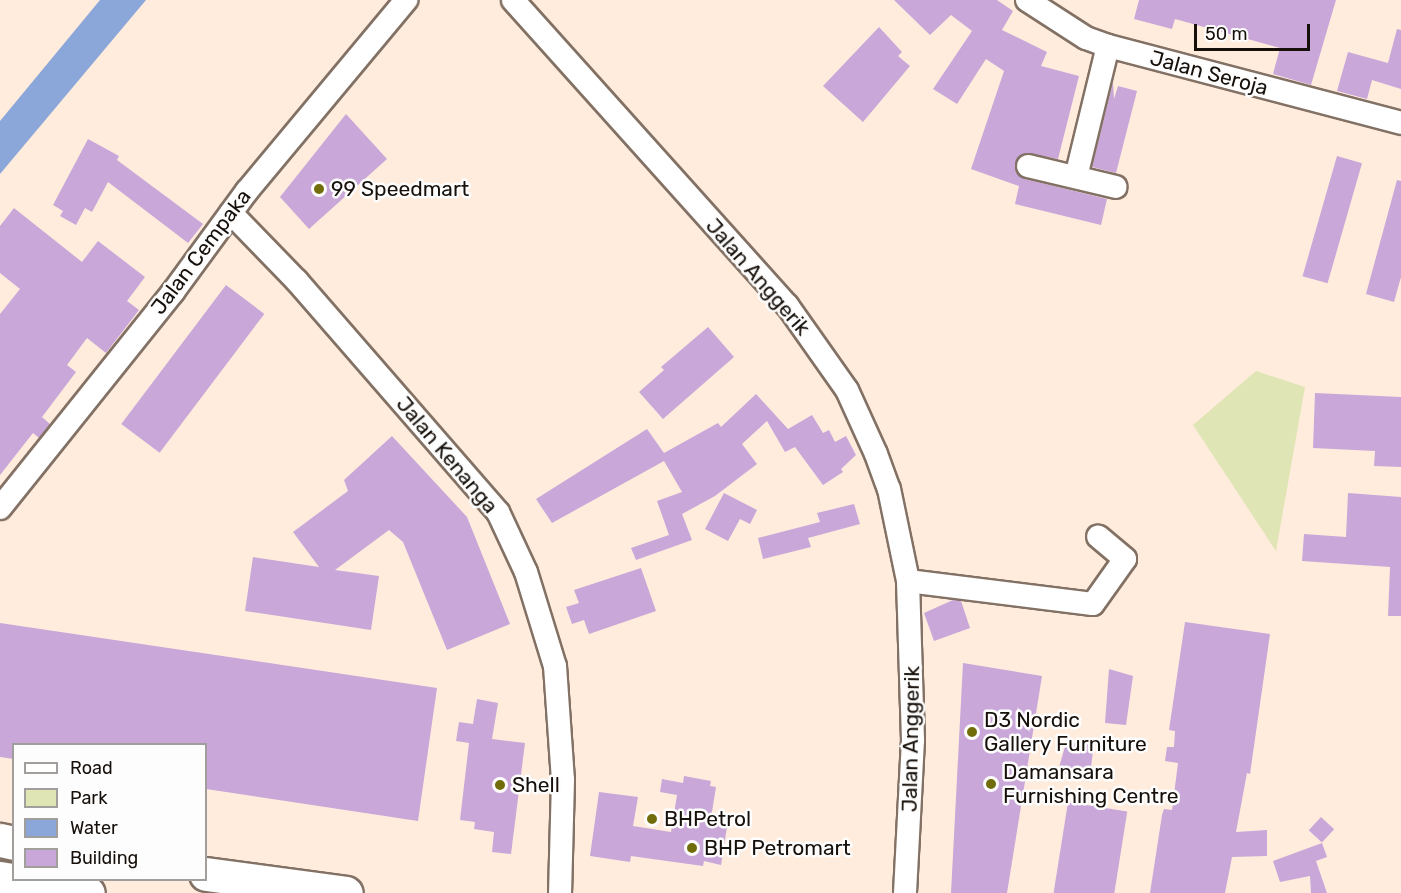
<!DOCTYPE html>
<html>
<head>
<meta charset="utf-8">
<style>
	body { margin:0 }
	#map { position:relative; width:1401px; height:893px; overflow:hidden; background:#ffecdd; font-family:Rubik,sans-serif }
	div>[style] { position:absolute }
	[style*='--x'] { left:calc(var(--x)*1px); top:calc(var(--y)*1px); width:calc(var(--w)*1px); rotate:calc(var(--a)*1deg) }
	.green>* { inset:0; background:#dfe5b5 }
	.water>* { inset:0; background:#8ba6d8 }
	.building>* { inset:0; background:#c9a7d9; transform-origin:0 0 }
	.roads { filter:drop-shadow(2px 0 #827164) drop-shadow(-2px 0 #827164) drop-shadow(0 2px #827164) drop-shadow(0 -2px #827164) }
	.minor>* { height:22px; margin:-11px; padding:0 11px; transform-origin:11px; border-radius:11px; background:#fff }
	.highway>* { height:33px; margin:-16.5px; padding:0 16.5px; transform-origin:16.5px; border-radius:16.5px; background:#fff }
	.dots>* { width:16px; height:16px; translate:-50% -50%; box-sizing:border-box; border:3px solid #fdfdfd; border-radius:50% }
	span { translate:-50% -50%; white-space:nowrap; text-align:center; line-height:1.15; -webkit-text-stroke:5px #fdfdfd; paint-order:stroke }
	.street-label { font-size:21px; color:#160f0a }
	.poi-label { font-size:21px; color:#160f0a }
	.left { translate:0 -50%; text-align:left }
	.legend { position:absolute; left:12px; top:743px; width:195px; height:138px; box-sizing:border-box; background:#fdfdfd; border:2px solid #a19e9c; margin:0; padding:8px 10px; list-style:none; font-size:18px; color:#160f0a }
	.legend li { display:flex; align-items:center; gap:12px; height:30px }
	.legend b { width:30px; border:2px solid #a19e9c }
	.scale { position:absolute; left:1194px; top:24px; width:116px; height:27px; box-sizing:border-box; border:3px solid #160f0a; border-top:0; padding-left:8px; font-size:18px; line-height:21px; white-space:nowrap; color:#160f0a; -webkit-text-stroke:4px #fdfdfd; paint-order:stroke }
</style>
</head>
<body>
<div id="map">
	<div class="green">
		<i style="clip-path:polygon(1256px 371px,1305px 387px,1276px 551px,1193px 425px)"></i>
	</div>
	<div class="water">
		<i style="clip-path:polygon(100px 0,146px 0,0 174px,0 121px)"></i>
	</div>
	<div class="building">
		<i style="clip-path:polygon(894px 0,997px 0,1013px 11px,1002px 30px,1047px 52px,1041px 66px,1079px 76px,1058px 159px,1025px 153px,1018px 157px,1015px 169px,1025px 179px,1107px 199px,1101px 225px,1015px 204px,1019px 186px,971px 169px,1004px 71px,986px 59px,957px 104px,933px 89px,972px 31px,951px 15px,930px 35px)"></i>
		<i style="clip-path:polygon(1139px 0,1336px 0,1311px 85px,1273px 74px,1280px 48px,1175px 19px,1172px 29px,1134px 19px)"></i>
		<i style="clip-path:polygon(879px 27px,902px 52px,898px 56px,910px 66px,863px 122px,823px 86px)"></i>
		<i style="clip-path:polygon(1397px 29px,1401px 30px,1401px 89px,1372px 80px,1367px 99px,1337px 91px,1348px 52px,1388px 63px)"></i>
		<i style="clip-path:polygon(1113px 82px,1114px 99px,1118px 86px,1137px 91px,1116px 173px,1092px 167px)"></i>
		<i style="clip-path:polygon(346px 114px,387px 159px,309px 229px,280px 197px)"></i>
		<i style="clip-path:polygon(88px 139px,119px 156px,117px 160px,203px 224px,188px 243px,108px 182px,92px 212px,85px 208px,76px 225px,60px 216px,63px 211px,53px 205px)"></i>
		<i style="left:1337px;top:156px;width:26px;height:125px;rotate:16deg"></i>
		<i style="clip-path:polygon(1397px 180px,1401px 181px,1401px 277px,1394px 302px,1366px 294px)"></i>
		<i style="clip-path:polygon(14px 208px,82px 262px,98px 241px,145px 277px,127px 301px,139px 310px,106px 353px,87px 338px,67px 365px,76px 372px,42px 417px,50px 424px,39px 438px,33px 433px,0 475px,0 314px,20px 289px,0 273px,0 226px)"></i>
		<i style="left:226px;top:285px;width:48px;height:174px;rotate:37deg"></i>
		<i style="clip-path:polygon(708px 327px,734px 357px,663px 419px,639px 392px,664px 370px,661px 367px)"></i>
		<i style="clip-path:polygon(1315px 393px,1401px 397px,1401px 467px,1374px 466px,1375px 451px,1313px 448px)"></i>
		<i style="clip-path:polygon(756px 394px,788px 429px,812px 415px,823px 433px,829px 430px,835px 442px,846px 436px,856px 455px,841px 469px,843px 472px,823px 485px,795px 447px,785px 452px,767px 421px,742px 444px,757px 464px,715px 496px,682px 514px,692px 540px,636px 560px,631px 548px,669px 535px,657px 501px,682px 492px,664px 461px,552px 523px,536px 499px,647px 429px,664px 453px,718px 423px,721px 427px)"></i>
		<i style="clip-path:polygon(392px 436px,467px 517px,510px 624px,447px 650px,403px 542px,389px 530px,335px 570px,379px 576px,371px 630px,245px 611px,253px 557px,319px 567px,293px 532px,348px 491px,344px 480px)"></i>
		<i style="clip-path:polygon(724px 493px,757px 510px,750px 524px,740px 519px,728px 541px,705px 529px)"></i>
		<i style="clip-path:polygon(1348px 493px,1401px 497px,1401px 616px,1388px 616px,1390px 567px,1302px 561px,1304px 534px,1346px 537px)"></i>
		<i style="clip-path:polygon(854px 504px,860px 524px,808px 538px,811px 547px,763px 559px,758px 538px,820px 522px,817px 513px)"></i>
		<i style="clip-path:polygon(641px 568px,656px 611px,589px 634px,584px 620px,572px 624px,566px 607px,579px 603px,574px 590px)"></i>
		<i style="clip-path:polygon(953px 600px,961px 601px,970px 628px,934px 641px,924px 613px)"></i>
		<i style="clip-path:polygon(1185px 622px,1270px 634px,1250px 774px,1247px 773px,1236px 832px,1267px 830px,1267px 856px,1232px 857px,1225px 893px,1150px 893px,1162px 815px,1164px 809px,1172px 810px,1178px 763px,1165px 761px,1167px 747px,1174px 747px,1175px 731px,1169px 730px)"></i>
		<i style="clip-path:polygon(0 623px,437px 688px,418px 821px,206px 789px,206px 744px,14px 744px,14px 759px,0 757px)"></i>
		<i style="clip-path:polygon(963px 663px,1042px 676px,1007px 893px,951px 893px)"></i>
		<i style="clip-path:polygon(1109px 669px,1133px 676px,1126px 725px,1105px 723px)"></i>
		<i style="clip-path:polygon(477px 699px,498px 703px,492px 739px,525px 743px,511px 854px,492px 852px,494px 832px,474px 829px,475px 822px,460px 820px,469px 743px,456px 741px,459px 722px,473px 724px)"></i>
		<i style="clip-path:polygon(1066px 743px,1094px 744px,1089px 782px,1058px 771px)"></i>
		<i style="clip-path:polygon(684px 776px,711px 781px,710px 786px,716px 787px,710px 824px,727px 827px,721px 865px,704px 861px,703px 866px,631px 856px,630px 862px,590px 856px,599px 792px,638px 797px,633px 826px,671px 832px,677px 795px,660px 792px,662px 779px,683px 783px)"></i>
		<i style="left:1068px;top:802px;width:60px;height:92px;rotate:9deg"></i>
		<i style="left:1321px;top:817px;width:18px;height:18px;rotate:43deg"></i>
		<i style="clip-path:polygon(1322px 843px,1327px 857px,1316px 861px,1327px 893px,1311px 893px,1310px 876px,1280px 882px,1273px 861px)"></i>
	</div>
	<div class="roads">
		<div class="minor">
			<i style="--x:513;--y:0;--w:410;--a:48.1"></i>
			<i style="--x:787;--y:305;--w:104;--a:54.8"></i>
			<i style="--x:847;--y:390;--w:70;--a:65.6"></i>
			<i style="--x:876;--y:454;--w:37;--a:70"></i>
			<i style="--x:889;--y:489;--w:94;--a:78.3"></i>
			<i style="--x:908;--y:581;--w:159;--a:88.2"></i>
			<i style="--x:913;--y:740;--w:153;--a:93"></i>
			<i style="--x:1027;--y:0;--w:70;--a:32.8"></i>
			<i style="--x:1086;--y:38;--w:23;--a:20"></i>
			<i style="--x:1108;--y:46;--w:303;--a:14.7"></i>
			<i style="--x:1028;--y:166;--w:90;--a:13.4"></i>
			<i style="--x:1076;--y:177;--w:135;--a:-76.3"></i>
			<i style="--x:231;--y:213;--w:95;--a:45.9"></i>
			<i style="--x:297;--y:281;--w:306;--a:49"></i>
			<i style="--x:498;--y:512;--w:66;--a:65"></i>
			<i style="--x:526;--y:572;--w:98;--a:72.9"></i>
			<i style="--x:555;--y:666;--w:114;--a:86"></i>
			<i style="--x:563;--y:780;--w:113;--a:91.5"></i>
			<i style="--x:0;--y:508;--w:277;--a:-51.3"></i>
			<i style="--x:173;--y:292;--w:125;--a:-53.8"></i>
			<i style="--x:247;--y:191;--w:249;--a:-50.2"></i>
			<i style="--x:908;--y:581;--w:186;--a:7.1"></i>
			<i style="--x:1093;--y:604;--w:55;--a:-54.6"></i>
			<i style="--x:1125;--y:559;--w:35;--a:-140"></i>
		</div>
		<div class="highway">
			<i style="--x:0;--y:840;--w:14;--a:12"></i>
			<i style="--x:206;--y:874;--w:141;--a:7.7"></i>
			<i style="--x:0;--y:878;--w:89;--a:9.7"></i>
		</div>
	</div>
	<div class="dots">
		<i style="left:319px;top:189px;background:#726d0b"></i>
		<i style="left:972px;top:732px;background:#726d0b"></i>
		<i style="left:991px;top:784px;background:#726d0b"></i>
		<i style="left:500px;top:785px;background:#726d0b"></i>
		<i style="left:652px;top:819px;background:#726d0b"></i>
		<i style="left:692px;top:848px;background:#726d0b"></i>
	</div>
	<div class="street-label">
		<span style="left:1209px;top:73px;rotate:15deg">Jalan Seroja</span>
		<span style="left:201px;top:252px;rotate:-53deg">Jalan Cempaka</span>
		<span style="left:758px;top:277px;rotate:49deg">Jalan Anggerik</span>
		<span style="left:447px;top:455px;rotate:50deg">Jalan Kenanga</span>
		<span style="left:911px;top:739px;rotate:-89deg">Jalan Anggerik</span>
	</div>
	<div class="poi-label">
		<span class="left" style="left:331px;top:189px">99 Speedmart</span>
		<span class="left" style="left:984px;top:732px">D3 Nordic<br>Gallery Furniture</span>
		<span class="left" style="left:1003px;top:784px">Damansara<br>Furnishing Centre</span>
		<span class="left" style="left:512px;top:785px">Shell</span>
		<span class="left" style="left:664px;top:819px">BHPetrol</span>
		<span class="left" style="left:704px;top:848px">BHP Petromart</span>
	</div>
	<ul class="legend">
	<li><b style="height:8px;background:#fff"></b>Road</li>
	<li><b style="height:16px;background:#dfe5b5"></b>Park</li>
	<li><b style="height:16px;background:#8ba6d8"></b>Water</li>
	<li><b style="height:16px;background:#c9a7d9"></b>Building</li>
	</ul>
	<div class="scale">50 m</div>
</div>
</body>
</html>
